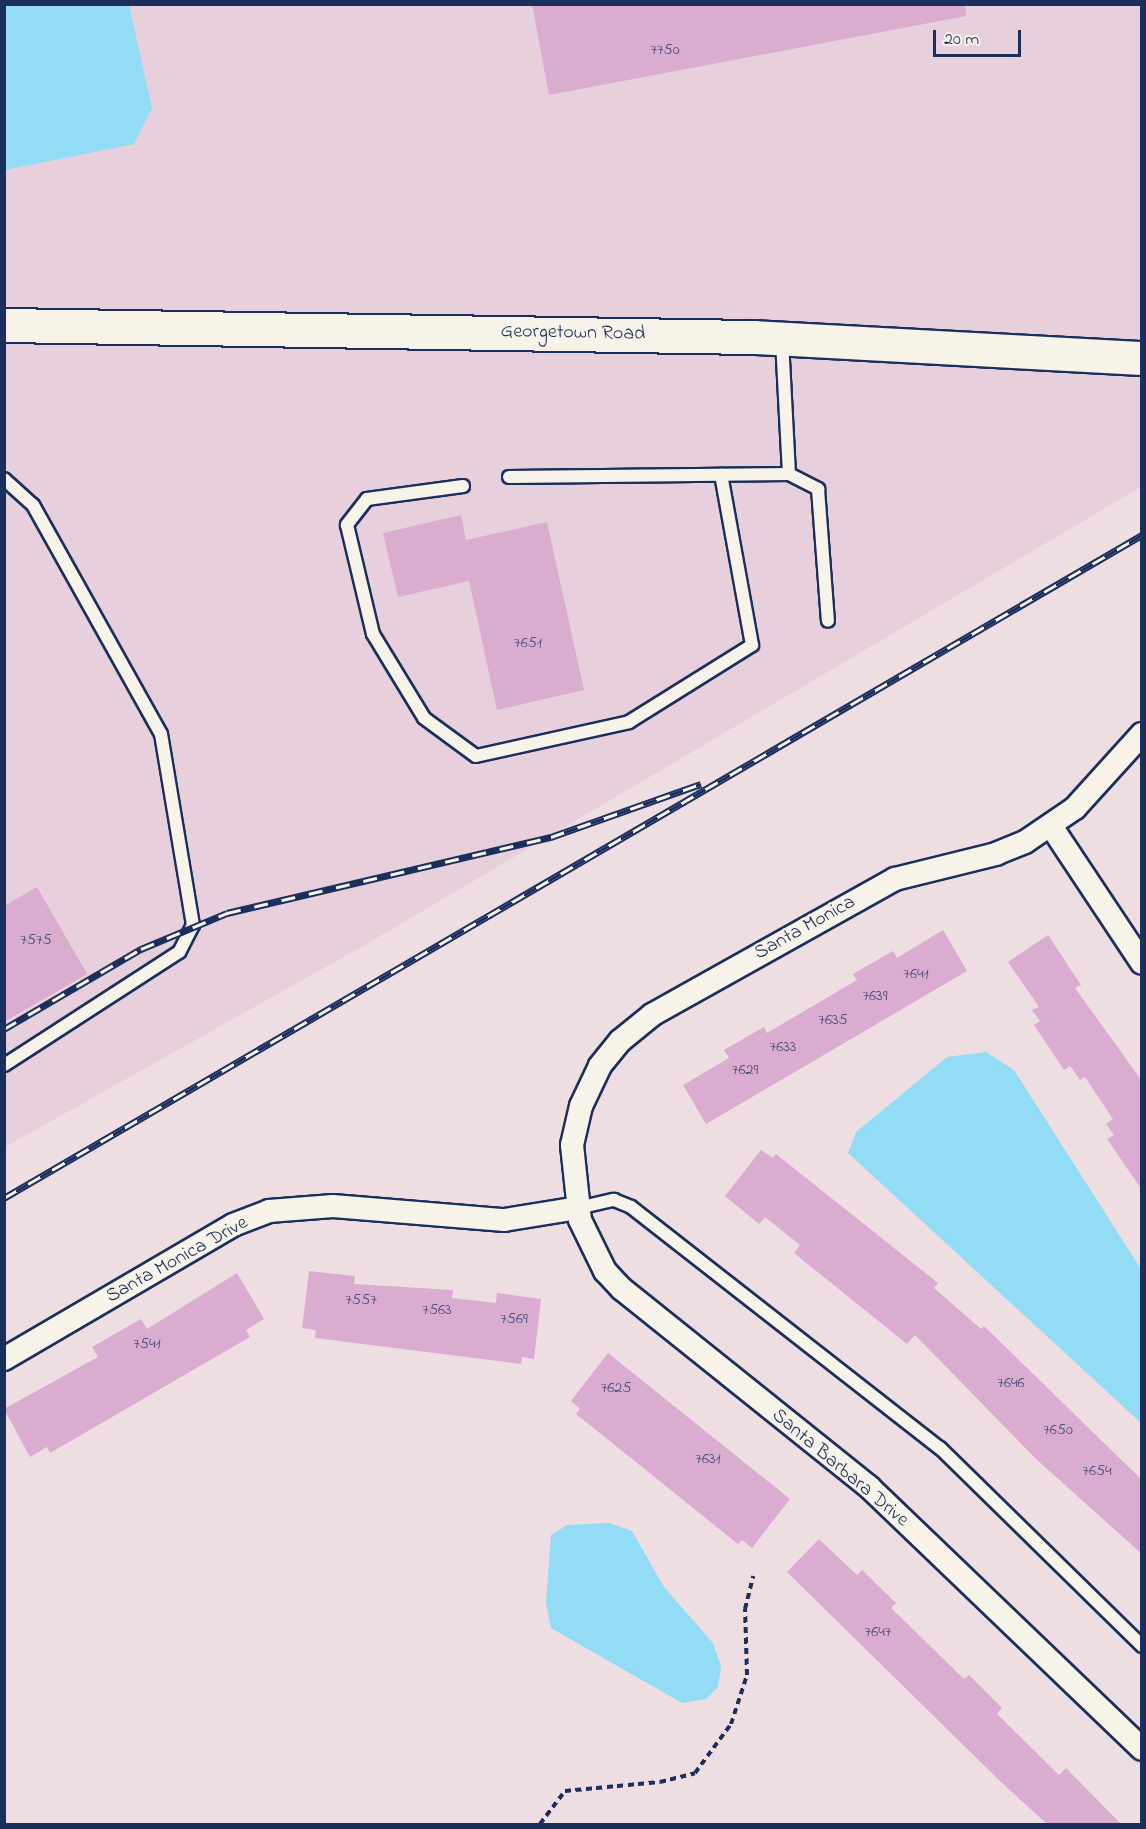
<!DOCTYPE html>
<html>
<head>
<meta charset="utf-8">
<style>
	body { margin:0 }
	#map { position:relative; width:1146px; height:1829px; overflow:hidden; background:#eedee1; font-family:"Indie Flower",sans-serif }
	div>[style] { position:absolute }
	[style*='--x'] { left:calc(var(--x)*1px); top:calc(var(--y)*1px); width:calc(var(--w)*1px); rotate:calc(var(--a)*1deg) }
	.built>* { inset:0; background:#e8cfdc }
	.water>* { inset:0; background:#93dcf5 }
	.building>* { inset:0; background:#d9acd0 }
	.path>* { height:4px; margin-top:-2px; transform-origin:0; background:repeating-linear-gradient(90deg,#1b2f5e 0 6px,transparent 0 10.5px) }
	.roads { filter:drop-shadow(2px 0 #1b2f5e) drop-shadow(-2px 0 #1b2f5e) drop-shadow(0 2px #1b2f5e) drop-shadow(0 -2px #1b2f5e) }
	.service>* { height:12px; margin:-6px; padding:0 6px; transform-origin:6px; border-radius:6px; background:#f7f3e8 }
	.minor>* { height:22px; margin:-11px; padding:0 11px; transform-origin:11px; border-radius:11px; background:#f7f3e8 }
	.secondary>* { height:33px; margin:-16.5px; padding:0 16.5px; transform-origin:16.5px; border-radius:16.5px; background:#f7f3e8 }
	.rail>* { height:7px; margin-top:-3.5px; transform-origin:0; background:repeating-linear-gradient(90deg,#f7f3e8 0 14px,#1b2f5e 0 28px); box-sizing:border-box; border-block:2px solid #1b2f5e }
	span { translate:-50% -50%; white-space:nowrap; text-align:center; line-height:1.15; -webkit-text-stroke:4.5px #f7f3e8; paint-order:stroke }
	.number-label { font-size:16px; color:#4a4e7a }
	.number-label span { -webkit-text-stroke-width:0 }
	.street-label { font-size:20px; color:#1b2f5e }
	.frame { position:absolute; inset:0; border:6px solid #1b2f5e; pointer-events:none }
	.scale { position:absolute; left:933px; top:30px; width:88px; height:27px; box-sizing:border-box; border:3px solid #1b2f5e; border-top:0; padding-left:8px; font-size:18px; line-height:21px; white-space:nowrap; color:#1b2f5e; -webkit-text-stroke:4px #f7f3e8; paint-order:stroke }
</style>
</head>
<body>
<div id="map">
	<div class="built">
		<i style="clip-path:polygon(5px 5px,1141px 5px,1141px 487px,365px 945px,5px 1147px)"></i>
	</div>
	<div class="water">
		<i style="clip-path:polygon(5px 4px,129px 5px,152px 108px,134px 144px,5px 170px)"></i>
		<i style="clip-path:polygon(986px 1052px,1014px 1070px,1141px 1269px,1141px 1423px,848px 1153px,856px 1132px,947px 1057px)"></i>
		<i style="clip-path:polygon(609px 1523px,632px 1531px,664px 1587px,713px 1643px,721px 1666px,718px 1687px,706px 1699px,682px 1703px,551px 1628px,546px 1603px,551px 1535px,567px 1525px)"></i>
	</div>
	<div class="building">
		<i style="clip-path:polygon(532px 4px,965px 4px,966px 16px,549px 95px)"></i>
		<i style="clip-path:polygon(461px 515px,466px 540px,547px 522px,584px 690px,497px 710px,469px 581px,398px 597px,383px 533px)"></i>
		<i style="clip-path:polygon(37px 887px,87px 974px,4px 1022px,4px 906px)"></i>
		<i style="clip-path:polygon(943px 930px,967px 971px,706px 1124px,683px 1085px,729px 1058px,724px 1050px,764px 1027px,767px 1033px,857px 980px,853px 974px,893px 951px,897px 958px)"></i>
		<i style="clip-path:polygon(1048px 935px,1081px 985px,1075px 988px,1142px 1081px,1142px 1190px,1107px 1139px,1114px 1135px,1106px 1124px,1113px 1119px,1085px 1077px,1080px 1080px,1070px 1066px,1064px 1070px,1034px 1025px,1040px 1021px,1032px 1010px,1039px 1007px,1008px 962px)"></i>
		<i style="clip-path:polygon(761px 1150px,773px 1158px,776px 1154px,938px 1283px,934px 1288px,981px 1329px,984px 1326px,1142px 1480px,1142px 1554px,1036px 1459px,915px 1335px,907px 1344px,794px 1253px,800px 1245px,765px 1217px,759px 1224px,725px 1196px)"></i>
		<i style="clip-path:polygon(309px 1271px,355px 1276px,354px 1284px,453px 1290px,452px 1298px,496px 1303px,497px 1293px,541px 1299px,534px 1359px,522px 1357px,521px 1364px,315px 1338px,316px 1330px,302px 1328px)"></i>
		<i style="clip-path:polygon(237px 1273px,264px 1319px,246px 1330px,250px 1337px,50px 1453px,47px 1447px,30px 1457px,4px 1409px,98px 1357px,92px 1347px,141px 1319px,147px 1329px)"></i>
		<i style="clip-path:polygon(608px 1353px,790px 1499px,752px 1548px,742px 1540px,738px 1544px,576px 1414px,580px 1409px,571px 1401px)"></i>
		<i style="clip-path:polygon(819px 1539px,857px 1575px,862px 1570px,896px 1603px,891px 1608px,964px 1679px,969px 1675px,1002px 1708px,997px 1714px,1059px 1775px,1066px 1768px,1121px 1824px,1047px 1824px,1002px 1783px,787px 1572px)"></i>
	</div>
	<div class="path">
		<i style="--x:540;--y:1824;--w:41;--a:-52.9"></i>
		<i style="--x:565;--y:1791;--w:95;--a:-5.4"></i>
		<i style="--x:660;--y:1782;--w:36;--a:-14"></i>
		<i style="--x:695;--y:1773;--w:61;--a:-53.7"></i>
		<i style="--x:731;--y:1724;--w:52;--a:-71.9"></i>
		<i style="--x:747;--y:1675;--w:66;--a:-91.7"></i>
		<i style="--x:745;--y:1609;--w:34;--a:-76"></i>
	</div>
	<div class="roads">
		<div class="service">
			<i style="--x:789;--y:474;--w:33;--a:27"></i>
			<i style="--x:818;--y:489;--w:132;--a:85.7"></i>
			<i style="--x:509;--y:477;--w:280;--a:-0.6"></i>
			<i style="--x:789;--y:474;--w:134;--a:-93"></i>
			<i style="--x:4;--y:479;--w:39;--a:42"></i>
			<i style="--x:33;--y:505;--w:262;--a:60.8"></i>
			<i style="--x:161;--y:734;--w:194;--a:80.5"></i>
			<i style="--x:193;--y:925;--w:30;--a:117"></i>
			<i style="--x:179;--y:952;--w:208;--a:147.1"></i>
			<i style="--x:463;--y:486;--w:97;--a:172.3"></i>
			<i style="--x:367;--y:499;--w:33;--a:128"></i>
			<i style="--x:347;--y:525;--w:112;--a:76.6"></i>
			<i style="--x:373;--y:634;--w:98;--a:58.7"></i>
			<i style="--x:424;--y:718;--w:64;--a:36.2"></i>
			<i style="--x:476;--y:756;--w:157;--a:-12.5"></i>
			<i style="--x:629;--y:722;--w:145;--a:-32"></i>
			<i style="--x:752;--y:645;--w:173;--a:-100.3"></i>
			<i style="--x:578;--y:1208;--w:37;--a:-13"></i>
			<i style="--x:614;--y:1200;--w:18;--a:22"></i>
			<i style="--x:631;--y:1207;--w:392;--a:38"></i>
			<i style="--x:940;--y:1448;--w:283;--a:44.4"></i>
		</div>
		<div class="minor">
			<i style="--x:1142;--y:734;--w:100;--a:132.2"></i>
			<i style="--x:1075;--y:808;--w:60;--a:145.8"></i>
			<i style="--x:1025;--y:842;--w:31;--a:158"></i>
			<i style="--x:996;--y:854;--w:104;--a:166.1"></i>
			<i style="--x:895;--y:879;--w:278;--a:150.8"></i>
			<i style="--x:652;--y:1015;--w:41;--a:140.9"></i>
			<i style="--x:620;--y:1041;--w:32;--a:129"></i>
			<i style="--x:600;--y:1066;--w:44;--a:115.4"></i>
			<i style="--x:581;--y:1106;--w:40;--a:103"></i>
			<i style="--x:572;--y:1145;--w:75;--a:83.9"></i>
			<i style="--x:580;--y:1220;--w:57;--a:63.9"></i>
			<i style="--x:605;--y:1271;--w:25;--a:47"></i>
			<i style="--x:622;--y:1289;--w:317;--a:38.7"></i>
			<i style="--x:869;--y:1487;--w:378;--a:43.8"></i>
			<i style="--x:1051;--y:826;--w:164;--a:56.4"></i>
			<i style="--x:4;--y:1359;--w:265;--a:-30.3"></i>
			<i style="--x:233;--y:1225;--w:39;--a:-21"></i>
			<i style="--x:269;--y:1211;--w:64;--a:-4.5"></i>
			<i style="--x:333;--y:1206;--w:172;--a:4.7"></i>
			<i style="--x:504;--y:1220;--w:75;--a:-9.2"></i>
		</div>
		<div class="secondary">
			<i style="--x:4;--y:325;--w:750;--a:0.92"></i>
			<i style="--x:754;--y:337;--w:389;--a:3.1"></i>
		</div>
	</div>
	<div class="rail">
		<i style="--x:4;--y:1029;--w:159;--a:-30.3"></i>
		<i style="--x:141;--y:949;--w:93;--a:-22.7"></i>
		<i style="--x:227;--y:913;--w:333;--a:-13.2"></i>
		<i style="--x:551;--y:837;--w:159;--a:-19.5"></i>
		<i style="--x:4;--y:1198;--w:1317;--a:-30.23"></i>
	</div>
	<div class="number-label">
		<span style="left:665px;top:50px">7750</span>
		<span style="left:528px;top:643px">7651</span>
		<span style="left:36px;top:940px">7575</span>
		<span style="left:916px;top:974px">7641</span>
		<span style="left:875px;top:996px">7639</span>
		<span style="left:833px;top:1020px">7635</span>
		<span style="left:783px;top:1047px">7633</span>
		<span style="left:745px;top:1070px">7629</span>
		<span style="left:361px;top:1300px">7557</span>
		<span style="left:437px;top:1310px">7563</span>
		<span style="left:514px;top:1319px">7569</span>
		<span style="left:147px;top:1344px">7541</span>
		<span style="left:1011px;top:1383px">7646</span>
		<span style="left:616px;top:1388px">7625</span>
		<span style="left:1058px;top:1430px">7650</span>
		<span style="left:708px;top:1459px">7631</span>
		<span style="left:1097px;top:1471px">7654</span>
		<span style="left:878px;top:1632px">7647</span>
	</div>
	<div class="street-label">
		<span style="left:573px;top:333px;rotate:1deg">Georgetown Road</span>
		<span style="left:805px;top:928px;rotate:-29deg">Santa Monica</span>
		<span style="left:177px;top:1260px;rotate:-29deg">Santa Monica Drive</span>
		<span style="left:840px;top:1468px;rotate:40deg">Santa Barbara Drive</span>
	</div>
	<div class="frame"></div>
	<div class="scale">20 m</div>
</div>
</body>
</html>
